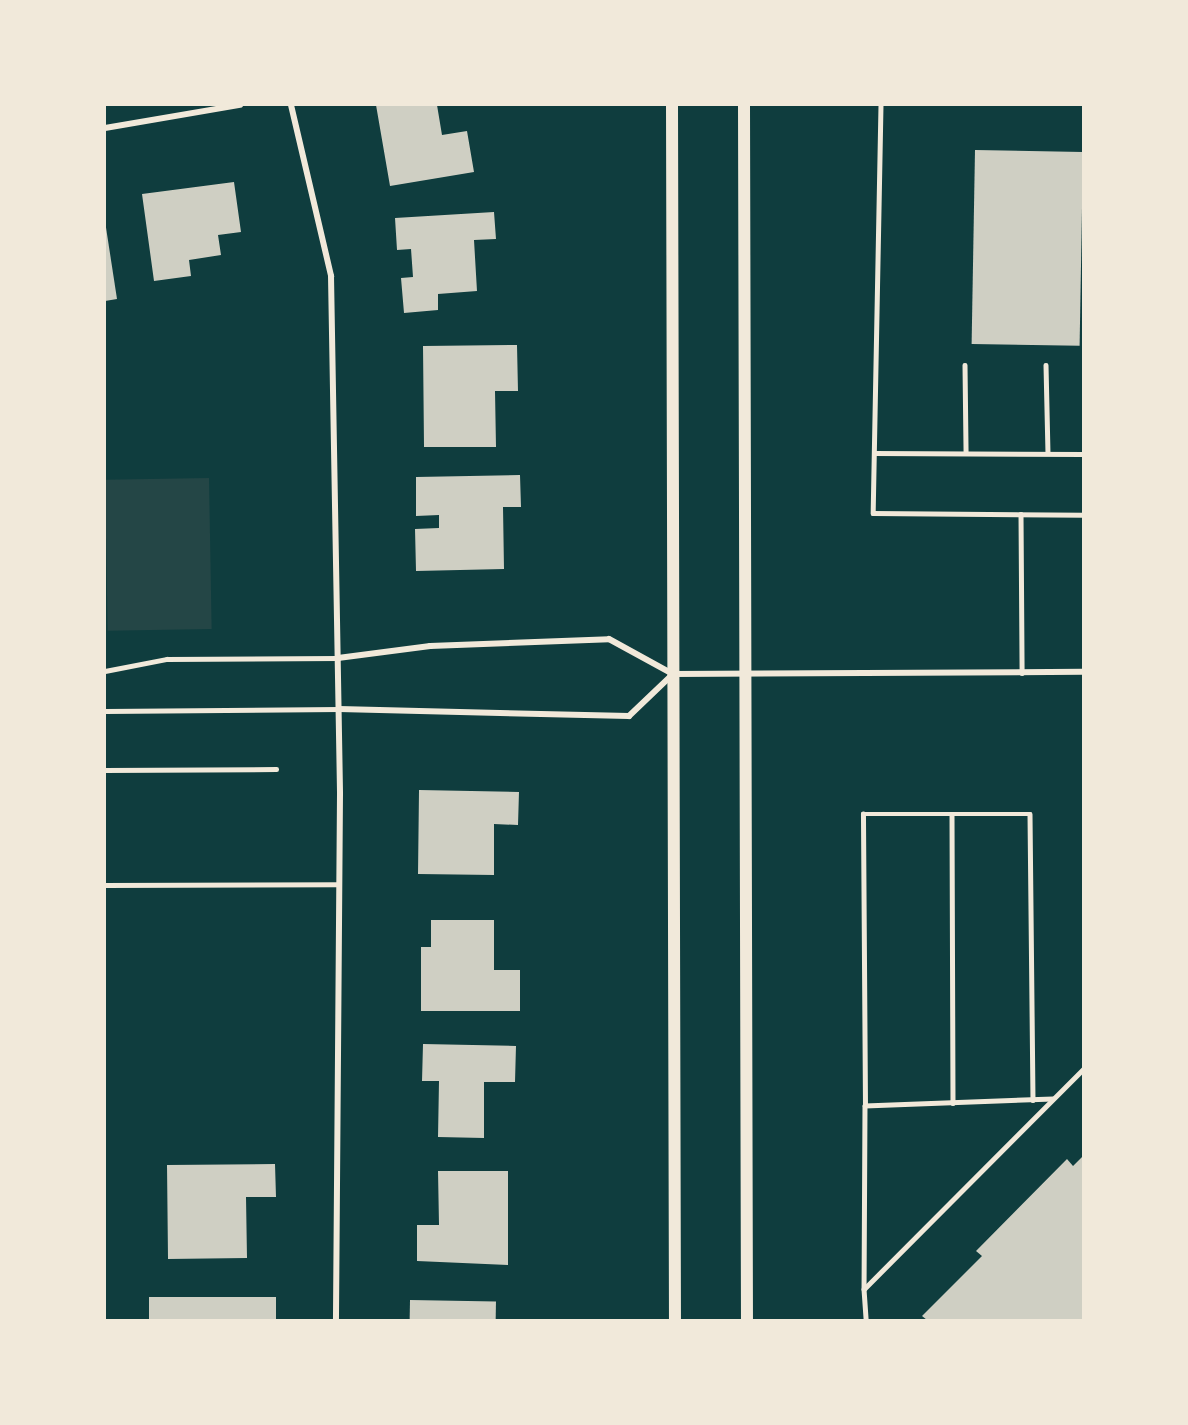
<!DOCTYPE html>
<html>
<head>
<meta charset="utf-8">
<style>
	body { margin:0 }
	#map { position:relative; width:1188px; height:1425px; overflow:hidden; background:#0f3d3e; font-family:Raleway,sans-serif }
	div>[style] { position:absolute }
	[style*='--x'] { left:calc(var(--x)*1px); top:calc(var(--y)*1px); width:calc(var(--w)*1px); rotate:calc(var(--a)*1deg) }
	.green>* { inset:0; background:#244646; transform-origin:0 0 }
	.building>* { inset:0; background:#cfcfc3; transform-origin:0 0 }
	.service>* { height:4.5px; margin:-2.25px; padding:0 2.25px; transform-origin:2.25px; border-radius:2.25px; background:#f1e9da }
	.minor>* { height:6px; margin:-3px; padding:0 3px; transform-origin:3px; border-radius:3px; background:#f1e9da }
	.secondary>* { height:12px; margin:-6px; padding:0 6px; transform-origin:6px; border-radius:6px; background:#f1e9da }
	span { translate:-50% -50%; white-space:nowrap; text-align:center; line-height:1.15; -webkit-text-stroke:6px #f1e9da; paint-order:stroke }
	.frame { position:absolute; inset:0; border:106px solid #f1e9da; pointer-events:none }
</style>
</head>
<body>
<div id="map">
	<div class="green">
		<i style="left:209px;top:478px;width:151px;height:104px;rotate:89deg"></i>
	</div>
	<div class="building">
		<i style="clip-path:polygon(376px 105px,437px 105px,442px 135px,467px 131px,474px 172px,390px 186px)"></i>
		<i style="left:975px;top:150px;width:108px;height:194px;rotate:1deg"></i>
		<i style="clip-path:polygon(234px 182px,241px 232px,218px 235px,221px 255px,189px 260px,191px 276px,154px 281px,142px 194px)"></i>
		<i style="clip-path:polygon(494px 212px,496px 239px,474px 240px,477px 291px,438px 294px,438px 310px,404px 313px,401px 278px,413px 277px,411px 249px,397px 250px,395px 218px)"></i>
		<i style="clip-path:polygon(105px 221px,117px 299px,105px 301px)"></i>
		<i style="clip-path:polygon(517px 345px,518px 391px,495px 391px,496px 447px,424px 447px,423px 346px)"></i>
		<i style="clip-path:polygon(520px 475px,521px 507px,503px 507px,504px 569px,416px 571px,415px 529px,439px 528px,439px 515px,416px 516px,416px 477px)"></i>
		<i style="clip-path:polygon(419px 790px,519px 792px,518px 825px,494px 824px,494px 875px,418px 874px)"></i>
		<i style="clip-path:polygon(431px 920px,494px 920px,494px 970px,520px 970px,520px 1011px,421px 1011px,421px 947px,431px 947px)"></i>
		<i style="clip-path:polygon(423px 1044px,516px 1046px,515px 1082px,484px 1082px,484px 1138px,438px 1137px,439px 1081px,422px 1081px)"></i>
		<i style="clip-path:polygon(1083px 1156px,1083px 1320px,927px 1320px,922px 1316px,982px 1256px,976px 1251px,1067px 1159px,1073px 1166px)"></i>
		<i style="clip-path:polygon(275px 1164px,276px 1197px,246px 1197px,247px 1258px,168px 1259px,167px 1165px)"></i>
		<i style="clip-path:polygon(438px 1171px,508px 1171px,508px 1265px,417px 1261px,417px 1225px,439px 1225px)"></i>
		<i style="left:149px;top:1297px;width:127px;height:23px"></i>
		<i style="left:410px;top:1300px;width:86px;height:20px;rotate:1deg"></i>
	</div>
	<div class="service">
		<i style="--x:881;--y:105;--w:408;--a:91.1"></i>
		<i style="--x:873;--y:513;--w:210;--a:0.5"></i>
		<i style="--x:965;--y:365;--w:88;--a:89.3"></i>
		<i style="--x:1046;--y:365;--w:88;--a:88.7"></i>
		<i style="--x:874;--y:453;--w:209;--a:0.3"></i>
		<i style="--x:1021;--y:514;--w:159;--a:89.6"></i>
		<i style="--x:105;--y:671;--w:63;--a:-11"></i>
		<i style="--x:167;--y:659;--w:171;--a:-0.3"></i>
		<i style="--x:105;--y:711;--w:234;--a:-0.5"></i>
		<i style="--x:105;--y:770;--w:171;--a:-0.3"></i>
		<i style="--x:952;--y:814;--w:289;--a:89.8"></i>
		<i style="--x:105;--y:885;--w:234;--a:-0.2"></i>
		<i style="--x:1053;--y:1099;--w:188;--a:177.9"></i>
		<i style="--x:865;--y:1106;--w:183;--a:90.3"></i>
		<i style="--x:864;--y:1289;--w:310;--a:-45.1"></i>
		<i style="--x:865;--y:1106;--w:292;--a:-90.4"></i>
		<i style="--x:863;--y:814;--w:167;--a:0"></i>
		<i style="--x:1030;--y:814;--w:286;--a:89.4"></i>
		<i style="--x:864;--y:1289;--w:31;--a:86"></i>
	</div>
	<div class="minor">
		<i style="--x:291;--y:105;--w:176;--a:76.8"></i>
		<i style="--x:331;--y:276;--w:518;--a:89"></i>
		<i style="--x:340;--y:794;--w:526;--a:90.44"></i>
		<i style="--x:105;--y:128;--w:137;--a:-9.7"></i>
		<i style="--x:338;--y:658;--w:93;--a:-7.4"></i>
		<i style="--x:430;--y:646;--w:179;--a:-2.2"></i>
		<i style="--x:609;--y:639;--w:73;--a:28.7"></i>
		<i style="--x:673;--y:674;--w:410;--a:-0.3"></i>
		<i style="--x:339;--y:709;--w:290;--a:1.4"></i>
		<i style="--x:629;--y:716;--w:61;--a:-43.7"></i>
	</div>
	<div class="secondary">
		<i style="--x:672;--y:105;--w:1215;--a:89.86"></i>
		<i style="--x:744;--y:105;--w:1215;--a:89.86"></i>
	</div>
	<div class="frame"></div>
</div>
</body>
</html>
